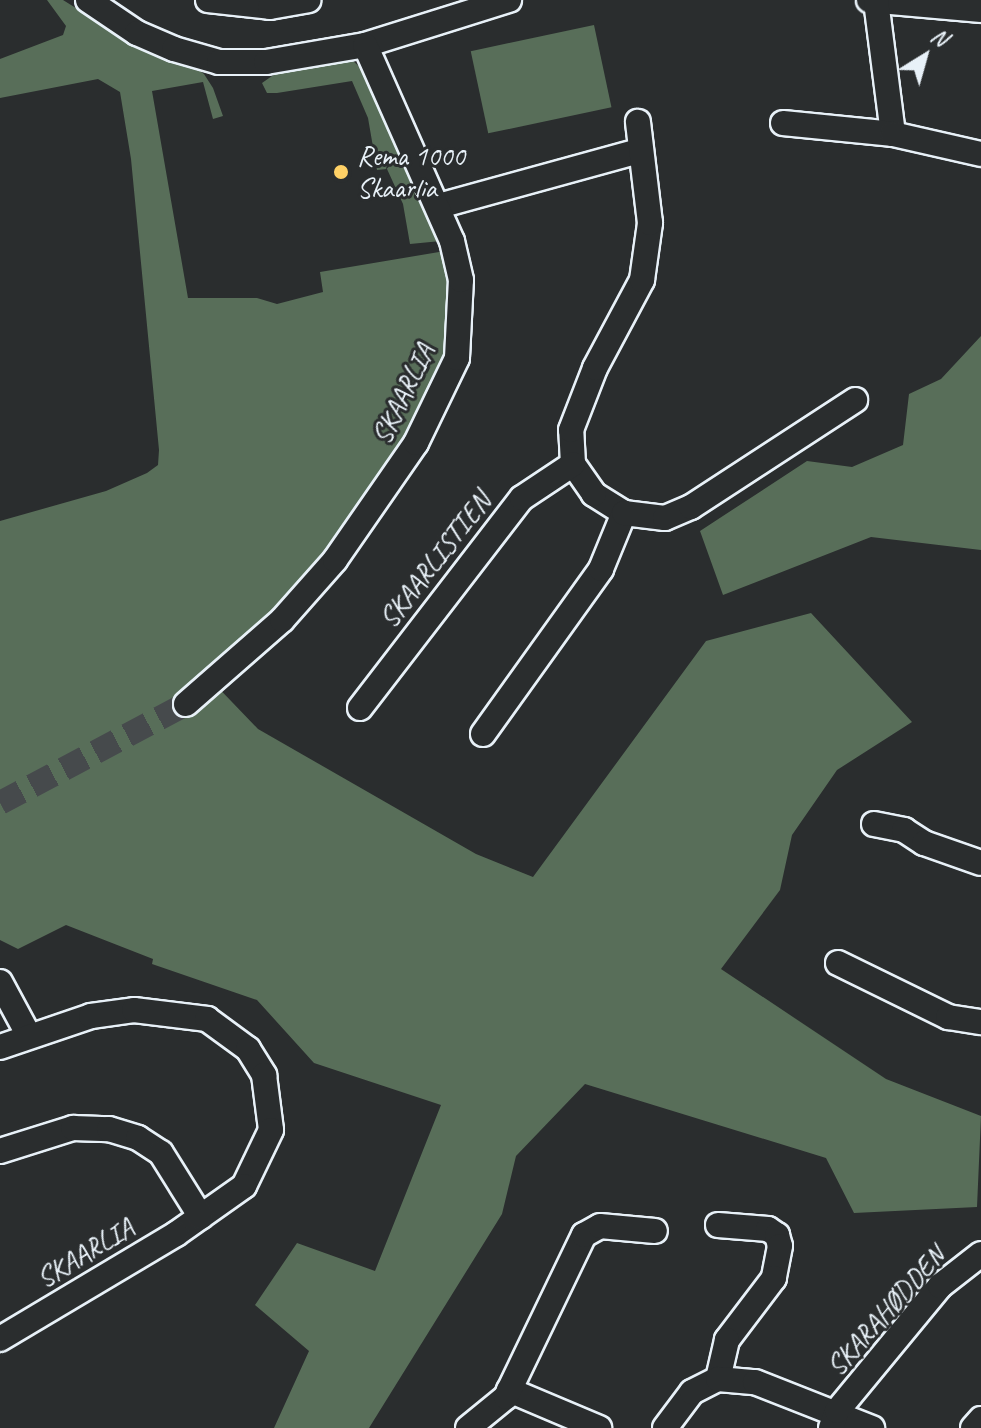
<!DOCTYPE html>
<html>
<head>
<meta charset="utf-8">
<style>
	body { margin:0 }
	#map { position:relative; width:981px; height:1428px; overflow:hidden; background:#2a2d2e; font-family:Caveat,sans-serif }
	div>[style] { position:absolute }
	[style*='--x'] { left:calc(var(--x)*1px); top:calc(var(--y)*1px); width:calc(var(--w)*1px); rotate:calc(var(--a)*1deg) }
	.green>* { inset:0; background:#586e59; transform-origin:0 0 }
	.minor-tunnel>* { height:24px; margin-top:-12px; transform-origin:0; background:repeating-linear-gradient(90deg,#464a4c 0 24px,transparent 0 36px) }
	.roads { filter:drop-shadow(2px 0 #e8f1f8) drop-shadow(-2px 0 #e8f1f8) drop-shadow(0 2px #e8f1f8) drop-shadow(0 -2px #e8f1f8) }
	.minor>* { height:24px; margin:-12px; padding:0 12px; transform-origin:12px; border-radius:12px; background:#2a2d2e }
	.dots>* { width:22px; height:22px; translate:-50% -50%; box-sizing:border-box; border:4px solid #2a2d2e; border-radius:50% }
	span { translate:-50% -50%; white-space:nowrap; text-align:center; line-height:1.15; -webkit-text-stroke:6px #2a2d2e; paint-order:stroke }
	.poi-label { font-size:28px; color:#e8f1f8 }
	.left { translate:0 -50%; text-align:left }
	.street-label { font-size:28px; color:#e8f1f8 }
	.north { position:absolute; left:885px; top:16px; width:80px; height:80px; -webkit-text-stroke:6px #2a2d2e; paint-order:stroke; rotate:37deg; font-size:22px; font-weight:700; line-height:32px; text-align:center; color:#e8f1f8 }
	.north::after { content:''; display:block; margin:auto; width:28px; height:36px; background:#e8f1f8; clip-path:polygon(50% 0,100% 100%,50% 72%,0 100%) }
</style>
</head>
<body>
<div id="map">
	<div class="green">
		<i style="clip-path:polygon(47px 0,63px 0,140px 48px,185px 60px,204px 74px,213px 88px,223px 116px,213px 119px,203px 82px,152px 91px,188px 298px,257px 298px,277px 304px,323px 292px,320px 272px,445px 251px,450px 269px,449px 346px,403px 446px,320px 564px,208px 677px,258px 729px,476px 854px,533px 877px,706px 641px,811px 613px,912px 722px,837px 770px,792px 835px,780px 890px,721px 969px,886px 1079px,981px 1116px,977px 1207px,854px 1213px,826px 1158px,585px 1084px,516px 1156px,502px 1214px,369px 1428px,274px 1428px,309px 1351px,255px 1305px,297px 1243px,375px 1271px,441px 1105px,314px 1063px,257px 1000px,152px 964px,153px 959px,66px 925px,18px 949px,0 940px,0 521px,106px 491px,147px 473px,158px 465px,159px 450px,131px 159px,120px 92px,98px 79px,0 98px,0 59px,63px 35px,66px 26px)"></i>
		<i style="left:594px;top:25px;width:84px;height:126px;rotate:78deg"></i>
		<i style="clip-path:polygon(351px 59px,364px 71px,441px 241px,410px 244px,403px 204px,387px 169px,377px 170px,368px 118px,352px 81px,277px 93px,267px 93px,262px 83px,282px 69px)"></i>
		<i style="clip-path:polygon(981px 336px,981px 550px,871px 537px,723px 595px,700px 531px,807px 461px,852px 467px,903px 445px,909px 394px,941px 379px)"></i>
	</div>
	<div class="minor-tunnel">
		<i style="--x:0;--y:803;--w:211;--a:-28"></i>
	</div>
	<div class="roads">
		<div class="minor">
			<i style="--x:88;--y:0;--w:59;--a:34"></i>
			<i style="--x:137;--y:33;--w:40;--a:23.4"></i>
			<i style="--x:174;--y:49;--w:47;--a:16.1"></i>
			<i style="--x:219;--y:62;--w:47;--a:0"></i>
			<i style="--x:266;--y:62;--w:100;--a:-9.7"></i>
			<i style="--x:365;--y:45;--w:151;--a:-17.4"></i>
			<i style="--x:208;--y:0;--w:62;--a:6.4"></i>
			<i style="--x:270;--y:7;--w:39;--a:-10"></i>
			<i style="--x:869;--y:0;--w:112;--a:5.1"></i>
			<i style="--x:876;--y:1;--w:134;--a:82.7"></i>
			<i style="--x:783;--y:123;--w:111;--a:5.7"></i>
			<i style="--x:893;--y:134;--w:90;--a:12.8"></i>
			<i style="--x:439;--y:206;--w:207;--a:-15.4"></i>
			<i style="--x:624;--y:513;--w:36;--a:-148"></i>
			<i style="--x:594;--y:494;--w:37;--a:-125"></i>
			<i style="--x:573;--y:464;--w:34;--a:-93"></i>
			<i style="--x:571;--y:430;--w:66;--a:-68.8"></i>
			<i style="--x:595;--y:368;--w:100;--a:-61.9"></i>
			<i style="--x:642;--y:280;--w:58;--a:-82"></i>
			<i style="--x:650;--y:223;--w:102;--a:-96.8"></i>
			<i style="--x:186;--y:704;--w:128;--a:-41.2"></i>
			<i style="--x:282;--y:620;--w:80;--a:-48.5"></i>
			<i style="--x:335;--y:560;--w:142;--a:-55.3"></i>
			<i style="--x:416;--y:443;--w:94;--a:-64.2"></i>
			<i style="--x:457;--y:358;--w:78;--a:-87.1"></i>
			<i style="--x:461;--y:280;--w:40;--a:-103"></i>
			<i style="--x:452;--y:241;--w:214;--a:-113.9"></i>
			<i style="--x:360;--y:708;--w:265;--a:-52.4"></i>
			<i style="--x:522;--y:498;--w:61;--a:-33.7"></i>
			<i style="--x:483;--y:734;--w:203;--a:-54.4"></i>
			<i style="--x:601;--y:569;--w:61;--a:-67.7"></i>
			<i style="--x:624;--y:513;--w:41;--a:7"></i>
			<i style="--x:665;--y:518;--w:28;--a:-23"></i>
			<i style="--x:691;--y:507;--w:196;--a:-33.1"></i>
			<i style="--x:874;--y:824;--w:31;--a:11"></i>
			<i style="--x:904;--y:830;--w:24;--a:33"></i>
			<i style="--x:924;--y:843;--w:60;--a:19.3"></i>
			<i style="--x:838;--y:963;--w:123;--a:26.1"></i>
			<i style="--x:948;--y:1017;--w:33;--a:9"></i>
			<i style="--x:0;--y:982;--w:59;--a:61.7"></i>
			<i style="--x:0;--y:1047;--w:96;--a:-18.8"></i>
			<i style="--x:91;--y:1016;--w:43;--a:-7.9"></i>
			<i style="--x:134;--y:1010;--w:74;--a:7"></i>
			<i style="--x:207;--y:1019;--w:51;--a:36.2"></i>
			<i style="--x:248;--y:1049;--w:31;--a:58"></i>
			<i style="--x:264;--y:1075;--w:55;--a:82.7"></i>
			<i style="--x:271;--y:1130;--w:62;--a:115.7"></i>
			<i style="--x:244;--y:1186;--w:83;--a:144.8"></i>
			<i style="--x:176;--y:1234;--w:205;--a:149.2"></i>
			<i style="--x:0;--y:1151;--w:77;--a:-17.5"></i>
			<i style="--x:73;--y:1128;--w:36;--a:2"></i>
			<i style="--x:109;--y:1129;--w:30;--a:17"></i>
			<i style="--x:138;--y:1138;--w:27;--a:33"></i>
			<i style="--x:161;--y:1153;--w:75;--a:58"></i>
			<i style="--x:718;--y:1225;--w:50;--a:4.6"></i>
			<i style="--x:768;--y:1229;--w:11;--a:34"></i>
			<i style="--x:777;--y:1235;--w:11;--a:75"></i>
			<i style="--x:780;--y:1246;--w:33;--a:101"></i>
			<i style="--x:774;--y:1278;--w:78;--a:127.2"></i>
			<i style="--x:727;--y:1340;--w:40;--a:103"></i>
			<i style="--x:509;--y:1390;--w:98;--a:22.9"></i>
			<i style="--x:468;--y:1428;--w:49;--a:-39.2"></i>
			<i style="--x:506;--y:1397;--w:180;--a:-64.3"></i>
			<i style="--x:584;--y:1235;--w:18;--a:-29"></i>
			<i style="--x:600;--y:1226;--w:55;--a:5.2"></i>
			<i style="--x:665;--y:1428;--w:45;--a:-53.1"></i>
			<i style="--x:692;--y:1392;--w:29;--a:-27"></i>
			<i style="--x:718;--y:1379;--w:37;--a:5"></i>
			<i style="--x:755;--y:1382;--w:126;--a:21.5"></i>
			<i style="--x:831;--y:1428;--w:18;--a:-71"></i>
			<i style="--x:837;--y:1411;--w:162;--a:-50.5"></i>
			<i style="--x:940;--y:1286;--w:52;--a:-38"></i>
			<i style="--x:973;--y:1428;--w:12;--a:-48"></i>
		</div>
	</div>
	<div class="dots">
		<i style="left:341px;top:172px;background:#ffd166"></i>
	</div>
	<div class="poi-label">
		<span class="left" style="left:357px;top:172px">Rema 1000<br>Skaarlia</span>
	</div>
	<div class="street-label">
		<span style="left:403px;top:394px;rotate:-64deg">SKAARLIA</span>
		<span style="left:435px;top:560px;rotate:-52deg">SKAARLISTIEN</span>
		<span style="left:85px;top:1253px;rotate:-31deg">SKAARLIA</span>
		<span style="left:886px;top:1311px;rotate:-48deg">SKARAHØDDEN</span>
	</div>
	<div class="north">N</div>
</div>
</body>
</html>
